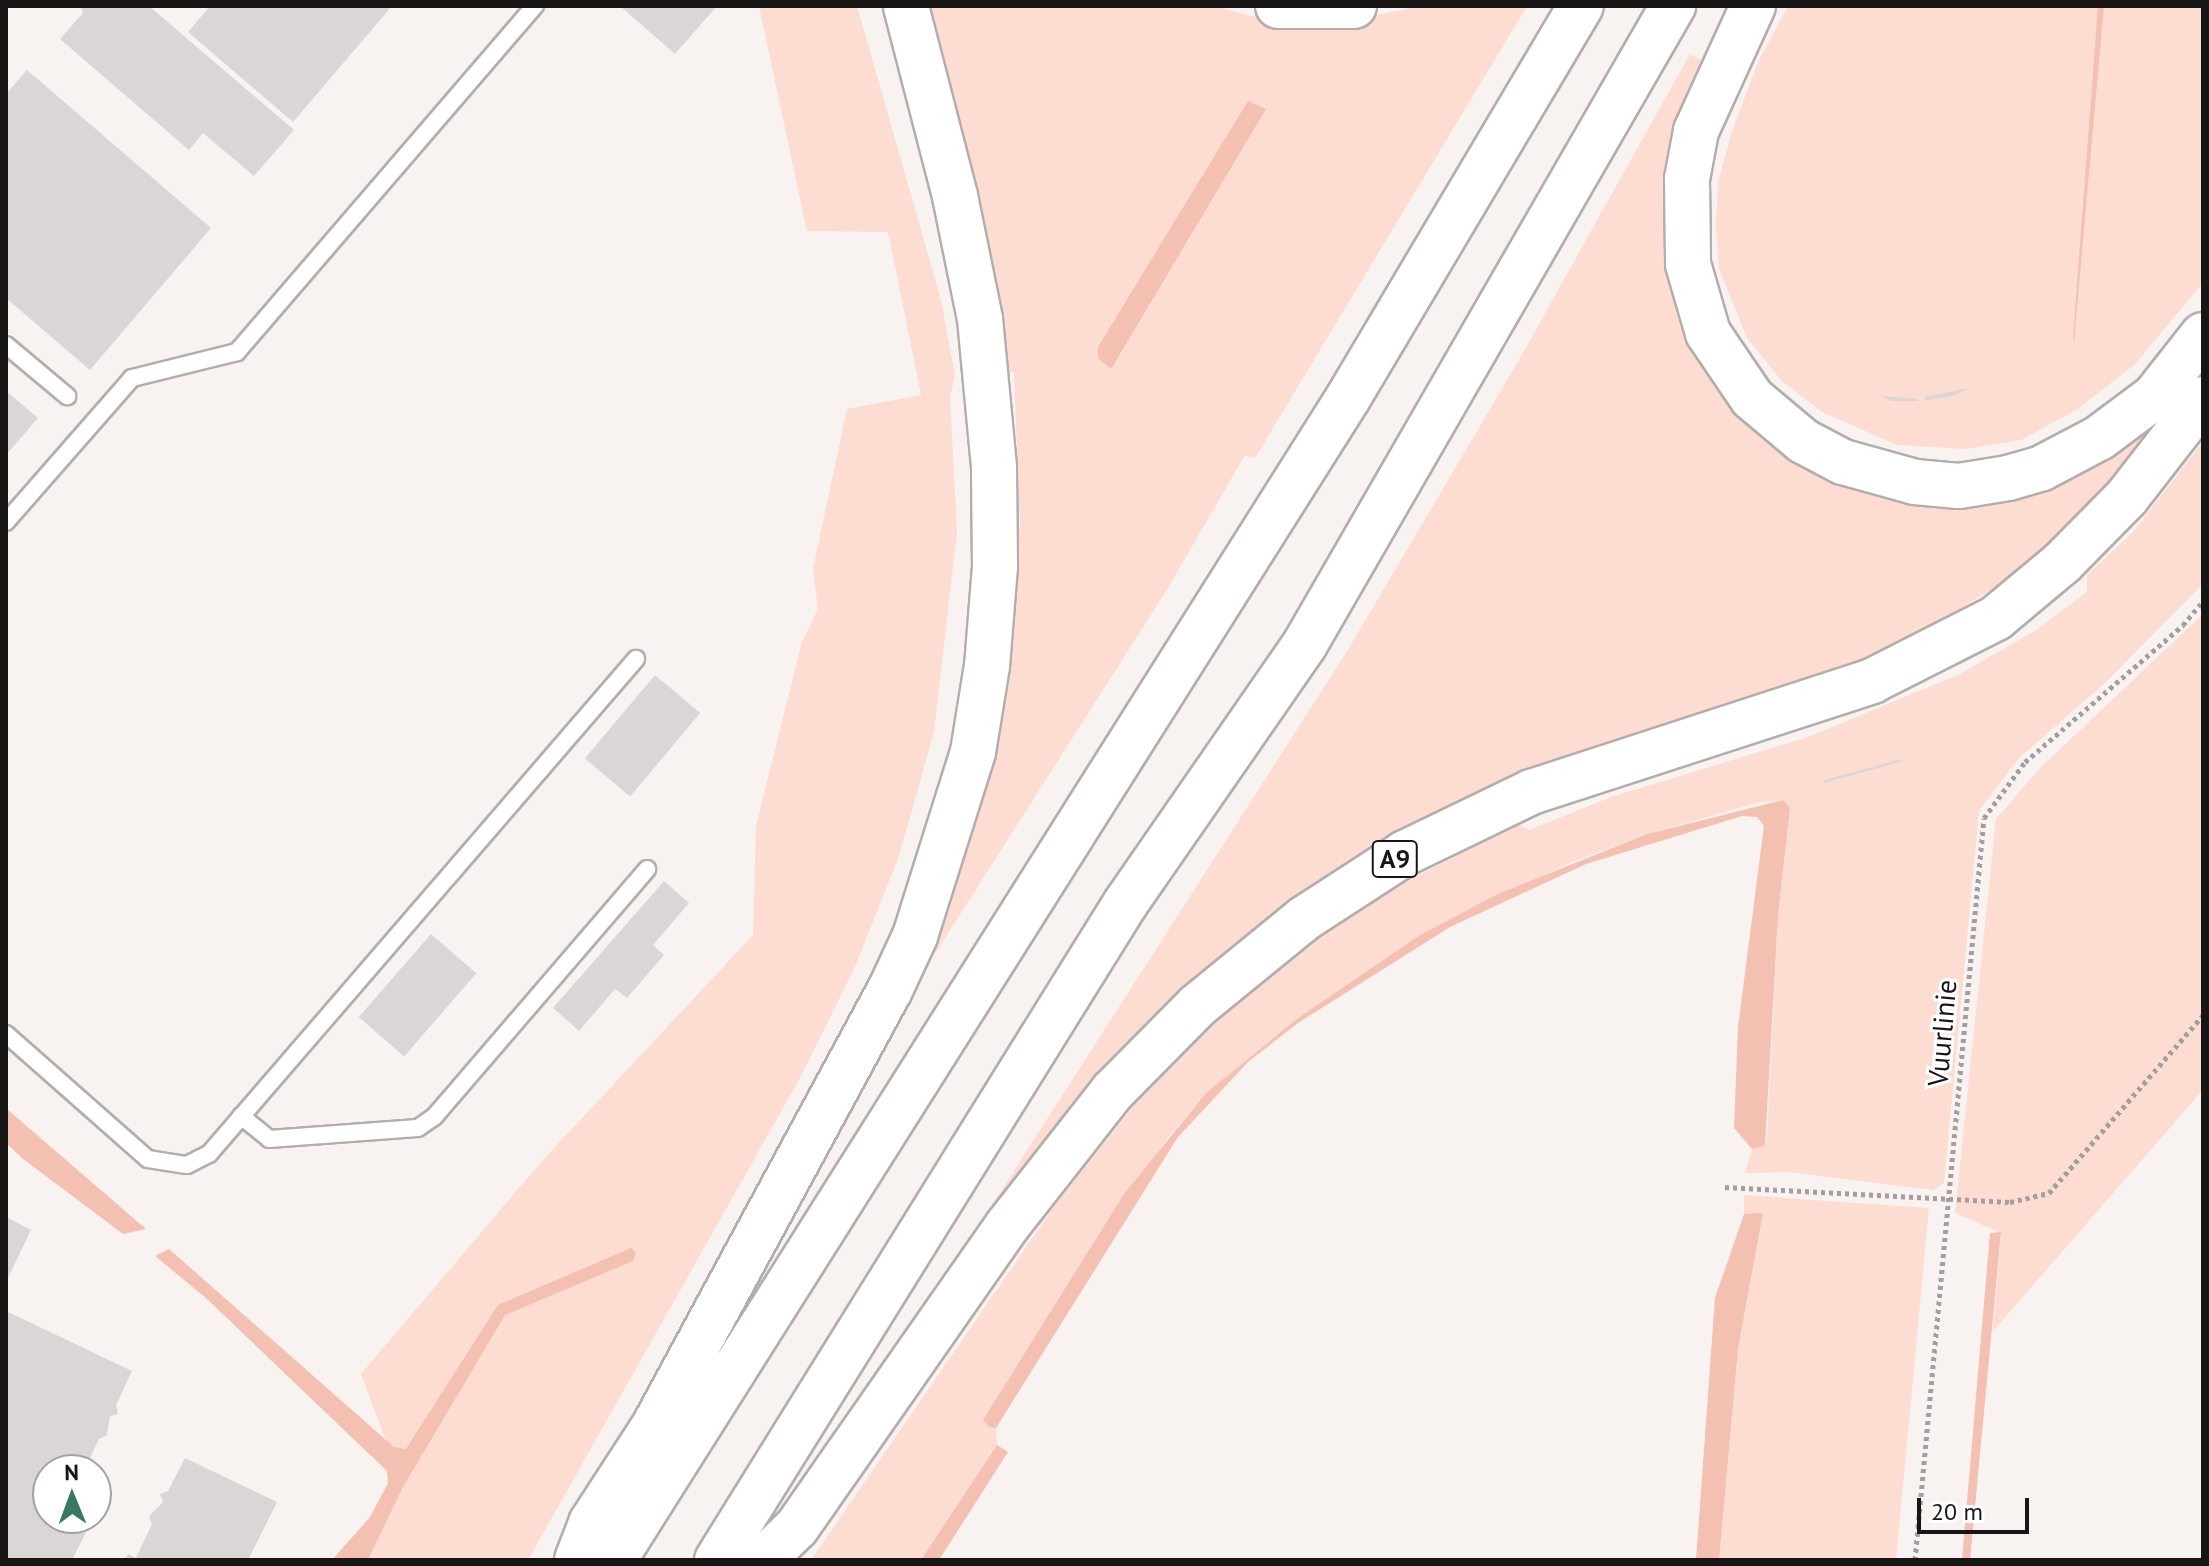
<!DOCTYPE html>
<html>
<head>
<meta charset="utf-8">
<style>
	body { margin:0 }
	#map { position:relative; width:2209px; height:1566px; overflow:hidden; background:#f8f2f1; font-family:"PT Sans",sans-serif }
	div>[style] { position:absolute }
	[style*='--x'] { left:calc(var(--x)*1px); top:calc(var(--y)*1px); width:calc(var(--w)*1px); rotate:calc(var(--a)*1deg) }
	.green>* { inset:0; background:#fddcd2 }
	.water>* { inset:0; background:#f4c0b1 }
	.building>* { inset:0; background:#dbd6d5; transform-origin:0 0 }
	.path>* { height:5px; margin-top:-2.5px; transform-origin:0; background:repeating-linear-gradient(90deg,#a49f9e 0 4px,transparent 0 8px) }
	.roads { filter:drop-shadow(2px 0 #b3aead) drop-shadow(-2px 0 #b3aead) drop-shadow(0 2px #b3aead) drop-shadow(0 -2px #b3aead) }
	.lane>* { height:16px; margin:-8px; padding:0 8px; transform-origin:8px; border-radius:8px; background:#fff }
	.highway>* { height:44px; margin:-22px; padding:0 22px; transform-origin:22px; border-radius:22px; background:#fff }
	span { translate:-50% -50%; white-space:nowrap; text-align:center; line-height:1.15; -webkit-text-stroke:6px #fff; paint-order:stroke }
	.shield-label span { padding:2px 6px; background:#fff; border:2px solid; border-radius:6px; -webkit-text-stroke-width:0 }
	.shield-label { font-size:26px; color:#181615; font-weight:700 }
	.street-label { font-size:28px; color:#181615 }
	.frame { position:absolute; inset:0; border:8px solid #181615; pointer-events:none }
	.north { position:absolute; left:32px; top:1454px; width:80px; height:80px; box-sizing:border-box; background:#fff; border:2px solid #a3a2a1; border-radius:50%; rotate:359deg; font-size:22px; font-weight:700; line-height:32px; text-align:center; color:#181615 }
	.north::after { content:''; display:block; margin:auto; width:28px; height:36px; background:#3a7764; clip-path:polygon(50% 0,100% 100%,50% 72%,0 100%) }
	.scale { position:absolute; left:1917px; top:1498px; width:112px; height:36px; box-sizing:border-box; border:4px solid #181615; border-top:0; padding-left:10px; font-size:24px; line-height:28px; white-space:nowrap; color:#181615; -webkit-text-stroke:6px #fff; paint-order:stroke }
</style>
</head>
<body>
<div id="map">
	<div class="green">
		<i style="clip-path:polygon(759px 6px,857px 6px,941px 300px,955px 375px,950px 397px,957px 532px,934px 732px,899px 856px,854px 969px,800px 1078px,528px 1560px,368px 1560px,403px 1487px,361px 1374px,541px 1162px,753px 935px,756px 826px,802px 642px,818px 609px,813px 569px,847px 409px,921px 395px,888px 232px,807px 231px)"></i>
		<i style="clip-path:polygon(922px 6px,1213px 6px,1263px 19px,1342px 21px,1424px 6px,1527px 6px,1255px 458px,1245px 455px,1168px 588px,915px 985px,976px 816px,996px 727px,1020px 523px,1014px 372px,1002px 372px)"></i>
		<i style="clip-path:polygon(1788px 6px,2203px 6px,2203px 283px,2134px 365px,2076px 410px,2021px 440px,1965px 449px,1897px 445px,1822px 412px,1781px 380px,1747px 338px,1719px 269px,1716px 226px,1718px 182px,1732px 131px,1759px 60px)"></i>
		<i style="clip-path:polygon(1690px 54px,1707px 64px,1710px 362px,1905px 494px,2135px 425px,2146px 449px,2030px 566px,1892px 650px,1403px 833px,1272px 917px,1177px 998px,994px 1221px,976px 1230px,1346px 653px,1519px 360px)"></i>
		<i style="clip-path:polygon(2203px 442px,2203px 584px,2105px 683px,2019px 758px,1979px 811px,1944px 1183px,1933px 1190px,1788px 1172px,1745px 1173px,1752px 1149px,1765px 1146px,1767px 1138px,1778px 915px,1790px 808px,1783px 800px,1760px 802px,1647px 834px,1569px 863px,1420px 935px,1298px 1018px,1206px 1093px,1165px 1141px,989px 1427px,996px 1428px,997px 1445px,921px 1560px,811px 1560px,1053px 1208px,1152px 1083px,1228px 1011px,1317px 938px,1392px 889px,1518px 824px,1529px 830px,1611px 797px,1808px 737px,1960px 674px,2033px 632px,2087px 592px,2087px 575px,2133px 532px)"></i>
		<i style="clip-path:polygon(2203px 614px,2203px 1090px,1993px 1331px,2001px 1233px,1955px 1213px,1996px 819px,2039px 769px)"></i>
		<i style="clip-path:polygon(1744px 1195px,1929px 1208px,1896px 1560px,1719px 1560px,1738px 1349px,1763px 1214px,1744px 1214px)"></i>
	</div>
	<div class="water">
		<i style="clip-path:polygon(2098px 6px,2104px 6px,2074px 341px,2073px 338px)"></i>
		<i style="clip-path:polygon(1248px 101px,1266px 109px,1111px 369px,1098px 358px,1098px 347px)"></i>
		<i style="clip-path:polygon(1783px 800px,1790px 808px,1778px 915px,1765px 1146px,1752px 1149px,1734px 1128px,1738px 1027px,1764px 826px,1757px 817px,1742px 816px,1586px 864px,1450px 927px,1298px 1023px,1248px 1062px,1178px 1137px,996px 1428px,989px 1427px,983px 1420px,1124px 1194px,1206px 1093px,1298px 1018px,1420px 935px,1498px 894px,1647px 834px)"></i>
		<i style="clip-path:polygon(6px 1108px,8px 1110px,146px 1229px,123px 1234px,23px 1159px,6px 1143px)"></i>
		<i style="clip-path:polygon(1763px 1213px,1738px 1349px,1719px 1560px,1696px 1560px,1715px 1298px,1744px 1214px)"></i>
		<i style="clip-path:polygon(2001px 1232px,1970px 1560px,1962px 1560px,1990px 1233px)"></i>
		<i style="clip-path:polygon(631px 1248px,636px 1252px,633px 1261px,505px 1315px,403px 1487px,368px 1560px,332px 1560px,370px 1517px,388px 1483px,387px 1471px,206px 1298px,155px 1256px,169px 1249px,394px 1447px,406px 1449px,498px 1305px)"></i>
		<i style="clip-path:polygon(997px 1445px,1008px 1452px,939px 1560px,921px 1560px)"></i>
	</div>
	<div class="building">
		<i style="clip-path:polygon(80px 6px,149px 6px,294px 130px,254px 176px,203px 133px,189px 150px,60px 39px,83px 13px)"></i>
		<i style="clip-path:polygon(210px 6px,392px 6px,293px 122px,188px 32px)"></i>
		<i style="clip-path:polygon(620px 6px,717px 6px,675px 54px)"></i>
		<i style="clip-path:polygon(27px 70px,211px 228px,90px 370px,6px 298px,6px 94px)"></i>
		<i style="clip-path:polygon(1970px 388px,1950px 397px,1925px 400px,1925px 397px)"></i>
		<i style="clip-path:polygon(6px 391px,38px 418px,6px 455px)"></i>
		<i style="clip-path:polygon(1882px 396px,1918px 399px,1918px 401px,1891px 401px)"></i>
		<i style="left:655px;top:675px;width:59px;height:109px;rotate:40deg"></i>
		<i style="clip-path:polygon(1902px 759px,1903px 761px,1824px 783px,1824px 780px)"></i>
		<i style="clip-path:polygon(664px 881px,689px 903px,653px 945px,664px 955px,627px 998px,615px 989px,579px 1031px,553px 1008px)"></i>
		<i style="left:431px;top:934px;width:60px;height:110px;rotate:41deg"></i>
		<i style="clip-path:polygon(6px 1217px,31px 1230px,6px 1282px)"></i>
		<i style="clip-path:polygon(6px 1311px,132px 1371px,116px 1405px,118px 1414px,110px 1416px,107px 1435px,99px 1439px,84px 1470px,48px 1470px,48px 1518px,61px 1518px,86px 1532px,72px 1560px,6px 1560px)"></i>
		<i style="clip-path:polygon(185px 1458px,277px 1502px,248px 1560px,125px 1560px,128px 1554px,136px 1558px,152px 1524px,149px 1516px,163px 1502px,160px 1494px,168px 1491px)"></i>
	</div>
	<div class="path">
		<i style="--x:1725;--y:1187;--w:285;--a:3"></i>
		<i style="--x:2010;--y:1202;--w:40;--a:-13"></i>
		<i style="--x:2049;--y:1193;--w:235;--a:-49.1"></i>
		<i style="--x:1915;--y:1560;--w:745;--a:-84.69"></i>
		<i style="--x:1984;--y:818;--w:69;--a:-53.8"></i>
		<i style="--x:2025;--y:762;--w:209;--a:-40.9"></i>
		<i style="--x:2183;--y:625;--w:31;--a:-50"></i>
	</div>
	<div class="roads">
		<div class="lane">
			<i style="--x:6;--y:345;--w:80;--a:39.9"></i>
			<i style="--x:6;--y:522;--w:191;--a:-48.8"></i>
			<i style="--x:132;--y:378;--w:108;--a:-13.9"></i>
			<i style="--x:237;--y:352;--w:457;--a:-49.3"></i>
			<i style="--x:6;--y:1034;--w:189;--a:41.4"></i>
			<i style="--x:148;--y:1159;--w:39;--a:9"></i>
			<i style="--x:187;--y:1165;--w:25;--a:-27"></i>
			<i style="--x:209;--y:1154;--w:654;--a:-49.22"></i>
			<i style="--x:241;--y:1116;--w:36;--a:39"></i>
			<i style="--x:269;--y:1139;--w:149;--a:-4.2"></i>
			<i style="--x:418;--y:1128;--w:19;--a:-35"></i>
			<i style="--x:434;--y:1117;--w:327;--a:-49.3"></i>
		</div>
		<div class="highway">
			<i style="--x:1278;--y:6;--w:76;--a:0"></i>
			<i style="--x:1753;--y:6;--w:137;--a:114.5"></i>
			<i style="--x:1696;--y:131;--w:49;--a:100.6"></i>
			<i style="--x:1687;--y:179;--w:85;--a:89.3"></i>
			<i style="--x:1688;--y:264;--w:72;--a:73.8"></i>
			<i style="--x:1708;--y:333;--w:78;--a:55.9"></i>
			<i style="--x:1752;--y:398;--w:67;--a:40.1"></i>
			<i style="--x:1803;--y:441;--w:45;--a:27.7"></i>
			<i style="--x:1843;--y:462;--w:75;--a:15.5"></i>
			<i style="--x:1915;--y:482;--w:44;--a:5.2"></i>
			<i style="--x:1959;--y:486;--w:50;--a:-9.3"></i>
			<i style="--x:2008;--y:478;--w:35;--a:-16"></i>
			<i style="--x:2042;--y:468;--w:64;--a:-27.8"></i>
			<i style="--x:2099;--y:438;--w:69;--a:-36.7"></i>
			<i style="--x:2154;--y:397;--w:79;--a:-51.7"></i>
			<i style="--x:577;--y:1560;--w:40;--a:-69"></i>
			<i style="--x:591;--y:1523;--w:116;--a:-57"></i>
			<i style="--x:654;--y:1426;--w:494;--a:-61.6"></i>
			<i style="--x:889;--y:992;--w:62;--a:-65.1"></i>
			<i style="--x:915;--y:936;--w:193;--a:-72.5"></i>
			<i style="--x:973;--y:752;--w:87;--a:-80.8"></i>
			<i style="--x:987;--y:666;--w:100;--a:-85.4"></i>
			<i style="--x:995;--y:566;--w:99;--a:-90.6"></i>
			<i style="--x:994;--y:467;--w:149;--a:-95.4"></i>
			<i style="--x:980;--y:319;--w:126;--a:-101.5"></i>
			<i style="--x:955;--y:196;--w:196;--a:-104.5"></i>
			<i style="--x:614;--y:1560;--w:1374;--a:-57.72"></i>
			<i style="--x:1348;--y:398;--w:456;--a:-59.3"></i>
			<i style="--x:717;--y:1560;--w:773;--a:-58.12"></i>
			<i style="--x:1125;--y:904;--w:316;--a:-55.3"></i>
			<i style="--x:1305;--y:644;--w:737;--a:-60.02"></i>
			<i style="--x:763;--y:1560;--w:47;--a:-44.1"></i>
			<i style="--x:797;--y:1527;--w:367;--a:-55.1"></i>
			<i style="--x:1007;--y:1226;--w:172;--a:-51.9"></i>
			<i style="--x:1113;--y:1091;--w:120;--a:-45.3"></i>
			<i style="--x:1197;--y:1006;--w:139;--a:-39.2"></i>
			<i style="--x:1305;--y:918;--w:119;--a:-33"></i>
			<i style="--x:1405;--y:853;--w:140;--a:-25.8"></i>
			<i style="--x:1531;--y:792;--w:359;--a:-18"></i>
			<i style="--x:1872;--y:681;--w:139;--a:-26.9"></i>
			<i style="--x:1996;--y:618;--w:86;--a:-39.8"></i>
			<i style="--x:2062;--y:563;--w:93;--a:-45.4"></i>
			<i style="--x:2127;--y:497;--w:124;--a:-52.2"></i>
		</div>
	</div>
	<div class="shield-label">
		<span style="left:1395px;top:859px">A9</span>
	</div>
	<div class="street-label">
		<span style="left:1942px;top:1033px;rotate:-85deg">Vuurlinie</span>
	</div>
	<div class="frame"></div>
	<div class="north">N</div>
	<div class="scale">20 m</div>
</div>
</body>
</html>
